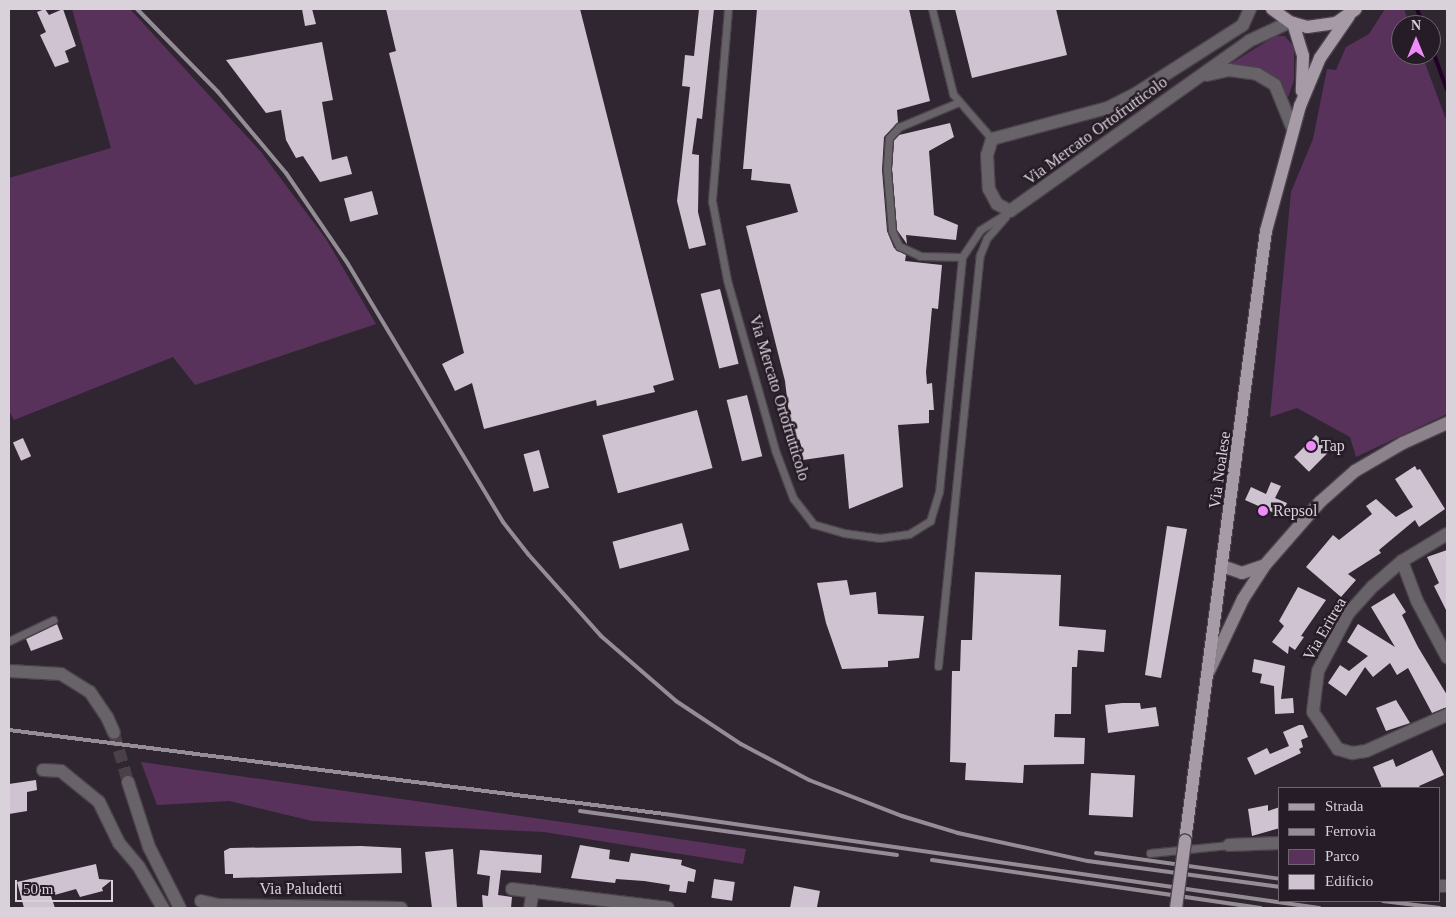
<!DOCTYPE html>
<html>
<head>
<meta charset="utf-8">
<style>
	body { margin:0 }
	#map { position:relative; width:1456px; height:917px; overflow:hidden; background:#302631; font-family:Georgia,serif }
	div>[style] { position:absolute }
	[style*='--x'] { left:calc(var(--x)*1px); top:calc(var(--y)*1px); width:calc(var(--w)*1px); rotate:calc(var(--a)*1deg) }
	.green>* { inset:0; background:#59325c }
	.stream>* { height:4px; margin:-2px; padding:0 2px; transform-origin:2px; border-radius:2px; background:#230027 }
	.building>* { inset:0; background:#d0c3d1; transform-origin:0 0 }
	.minor-tunnel>* { height:12px; margin-top:-6px; transform-origin:0; background:repeating-linear-gradient(90deg,#49404a 0 12px,transparent 0 18px) }
	.roads { filter:drop-shadow(1px 0 #4b424c) drop-shadow(-1px 0 #4b424c) drop-shadow(0 1px #4b424c) drop-shadow(0 -1px #4b424c) }
	.service>* { height:7px; margin:-3.5px; padding:0 3.5px; transform-origin:3.5px; border-radius:3.5px; background:#686368 }
	.minor>* { height:12px; margin:-6px; padding:0 6px; transform-origin:6px; border-radius:6px; background:#686368 }
	.secondary>* { height:12px; margin:-6px; padding:0 6px; transform-origin:6px; border-radius:6px; background:#8b828b }
	.primary>* { height:12px; margin:-6px; padding:0 6px; transform-origin:6px; border-radius:6px; background:#a69ba7 }
	.rail>* { height:4px; margin:-2px; padding:0 2px; transform-origin:2px; border-radius:2px; background:#958d96 }
	.bridges { filter:drop-shadow(1px 0 #4b424c) drop-shadow(-1px 0 #4b424c) drop-shadow(0 1px #4b424c) drop-shadow(0 -1px #4b424c) }
	.primary-bridge>* { height:12px; margin:-6px; padding:0 6px; transform-origin:6px; border-radius:6px; background:#a69ba7 }
	.dots>* { width:14px; height:14px; translate:-50% -50%; box-sizing:border-box; border:2px solid #261c27; border-radius:50% }
	span { translate:-50% -50%; white-space:nowrap; text-align:center; line-height:1.15; -webkit-text-stroke:5px #261c27; paint-order:stroke }
	.street-label { font-size:16px; color:#d9d2da }
	.poi-label { font-size:16px; color:#d9d2da }
	.left { translate:0 -50%; text-align:left }
	.frame { position:absolute; inset:0; border:10px solid #d9d2da; pointer-events:none }
	.legend { position:absolute; left:1278px; top:787px; width:162px; height:115px; box-sizing:border-box; background:#261c27; border:1px solid #6e656f; margin:0; padding:6px 9px; list-style:none; font-size:15px; color:#d9d2da }
	.legend li { display:flex; align-items:center; gap:10px; height:25px }
	.legend b { width:25px; border:1px solid #6e656f }
	.north { position:absolute; left:1391px; top:15px; width:50px; height:50px; box-sizing:border-box; background:#261c27; border:1px solid #6e656f; border-radius:50%; rotate:0deg; font-size:14px; font-weight:700; line-height:20px; text-align:center; color:#d9d2da }
	.north::after { content:''; display:block; margin:auto; width:18px; height:22px; background:#ee8bf8; clip-path:polygon(50% 0,100% 100%,50% 72%,0 100%) }
	.scale { position:absolute; left:15px; top:880px; width:98px; height:22px; box-sizing:border-box; border:2px solid #d9d2da; border-top:0; padding-left:6px; font-size:15px; line-height:18px; white-space:nowrap; color:#d9d2da; -webkit-text-stroke:4px #261c27; paint-order:stroke }
</style>
</head>
<body>
<div id="map">
	<div class="green">
		<i style="clip-path:polygon(72px 9px,130px 9px,261px 152px,326px 239px,376px 324px,195px 385px,173px 357px,14px 420px,9px 411px,9px 178px,111px 148px)"></i>
		<i style="clip-path:polygon(1385px 9px,1404px 9px,1410px 25px,1401px 25px,1401px 55px,1422px 55px,1447px 122px,1447px 414px,1356px 457px,1350px 437px,1297px 408px,1270px 417px,1291px 192px,1313px 139px,1327px 69px,1336px 70px,1346px 47px,1369px 34px)"></i>
		<i style="clip-path:polygon(1275px 36px,1285px 36px,1294px 47px,1294px 80px,1288px 97px,1263px 71px,1239px 64px,1227px 66px)"></i>
		<i style="clip-path:polygon(141px 762px,639px 833px,746px 849px,743px 864px,544px 832px,312px 821px,229px 801px,157px 805px)"></i>
	</div>
	<div class="stream">
		<i style="--x:1417;--y:9;--w:17;--a:69"></i>
		<i style="--x:1431;--y:46;--w:47;--a:70"></i>
	</div>
	<div class="building">
		<i style="clip-path:polygon(45px 9px,49px 15px,63px 9px,76px 46px,65px 51px,69px 62px,58px 66px,55px 67px,40px 35px,46px 32px,37px 12px)"></i>
		<i style="clip-path:polygon(302px 9px,312px 9px,316px 24px,305px 26px)"></i>
		<i style="clip-path:polygon(386px 9px,580px 9px,674px 380px,653px 386px,655px 392px,597px 406px,596px 400px,484px 429px,472px 383px,455px 391px,442px 364px,464px 353px,389px 53px,396px 51px)"></i>
		<i style="clip-path:polygon(699px 9px,714px 9px,702px 119px,697px 118px,692px 154px,699px 155px,698px 212px,706px 245px,689px 249px,677px 201px,690px 87px,682px 86px,685px 55px,694px 56px)"></i>
		<i style="clip-path:polygon(757px 9px,909px 9px,930px 101px,897px 110px,898px 122px,884px 137px,882px 170px,887px 231px,894px 248px,906px 255px,905px 261px,942px 265px,938px 309px,932px 308px,926px 372px,927px 384px,932px 383px,934px 410px,929px 410px,929px 423px,898px 425px,903px 487px,849px 509px,844px 454px,803px 460px,801px 447px,793px 449px,785px 381px,746px 226px,798px 212px,790px 184px,751px 180px,752px 169px,743px 169px)"></i>
		<i style="clip-path:polygon(955px 9px,1056px 9px,1067px 55px,972px 78px)"></i>
		<i style="clip-path:polygon(322px 42px,333px 100px,322px 102px,332px 160px,347px 156px,352px 174px,320px 182px,303px 156px,296px 158px,286px 140px,281px 110px,266px 113px,226px 60px)"></i>
		<i style="clip-path:polygon(950px 123px,954px 137px,929px 151px,934px 215px,958px 225px,956px 240px,906px 235px,907px 244px,897px 230px,892px 170px,894px 140px,899px 135px)"></i>
		<i style="left:372px;top:191px;width:24px;height:29px;rotate:75deg"></i>
		<i style="left:720px;top:289px;width:77px;height:20px;rotate:76deg"></i>
		<i style="left:747px;top:395px;width:63px;height:21px;rotate:76deg"></i>
		<i style="left:697px;top:410px;width:60px;height:98px;rotate:75deg"></i>
		<i style="left:1316px;top:435px;width:21px;height:31px;rotate:45deg"></i>
		<i style="left:23px;top:438px;width:20px;height:11px;rotate:66deg"></i>
		<i style="left:539px;top:450px;width:39px;height:16px;rotate:75deg"></i>
		<i style="clip-path:polygon(1415px 466px,1417px 470px,1420px 469px,1445px 509px,1419px 527px,1415px 520px,1379px 550px,1381px 553px,1348px 574px,1356px 580px,1341px 597px,1306px 567px,1333px 535px,1339px 540px,1372px 514px,1366px 506px,1376px 499px,1396px 517px,1413px 507px,1395px 479px)"></i>
		<i style="clip-path:polygon(1271px 482px,1281px 486px,1275px 498px,1287px 503px,1281px 516px,1245px 500px,1251px 487px,1266px 494px)"></i>
		<i style="left:682px;top:523px;width:28px;height:72px;rotate:75deg"></i>
		<i style="clip-path:polygon(1167px 526px,1187px 529px,1161px 678px,1145px 675px)"></i>
		<i style="clip-path:polygon(1447px 550px,1447px 612px,1434px 586px,1439px 583px,1427px 557px)"></i>
		<i style="clip-path:polygon(975px 572px,1061px 575px,1059px 626px,1106px 630px,1104px 652px,1078px 650px,1077px 667px,1072px 667px,1071px 714px,1055px 714px,1054px 737px,1085px 738px,1084px 764px,1024px 765px,1023px 783px,965px 780px,966px 763px,950px 762px,952px 671px,960px 671px,961px 640px,972px 640px)"></i>
		<i style="clip-path:polygon(847px 580px,850px 595px,876px 592px,878px 614px,924px 616px,919px 658px,888px 661px,888px 667px,842px 669px,826px 623px,817px 583px)"></i>
		<i style="clip-path:polygon(1298px 587px,1326px 600px,1301px 636px,1304px 637px,1295px 650px,1289px 646px,1288px 654px,1272px 642px,1284px 626px,1279px 621px)"></i>
		<i style="clip-path:polygon(1394px 593px,1406px 612px,1402px 615px,1418px 647px,1447px 695px,1447px 707px,1432px 713px,1408px 668px,1397px 675px,1390px 663px,1373px 677px,1365px 667px,1346px 696px,1328px 683px,1340px 665px,1349px 671px,1368px 656px,1347px 642px,1358px 624px,1395px 647px,1371px 607px)"></i>
		<i style="clip-path:polygon(57px 624px,63px 639px,31px 651px,26px 639px)"></i>
		<i style="clip-path:polygon(1254px 659px,1285px 666px,1281px 699px,1293px 698px,1294px 713px,1275px 714px,1274px 686px,1260px 683px,1262px 674px,1252px 672px)"></i>
		<i style="clip-path:polygon(1396px 700px,1410px 723px,1386px 731px,1376px 708px)"></i>
		<i style="clip-path:polygon(1122px 703px,1140px 703px,1141px 709px,1156px 707px,1159px 726px,1108px 733px,1105px 705px)"></i>
		<i style="clip-path:polygon(1299px 725px,1303px 725px,1308px 737px,1301px 740px,1303px 747px,1299px 749px,1301px 753px,1255px 775px,1247px 758px,1267px 748px,1270px 754px,1289px 746px,1283px 732px)"></i>
		<i style="clip-path:polygon(1432px 750px,1444px 775px,1419px 786px,1420px 788px,1382px 788px,1373px 767px,1393px 759px,1396px 767px)"></i>
		<i style="left:1091px;top:773px;width:44px;height:42px;rotate:3deg"></i>
		<i style="clip-path:polygon(36px 780px,37px 790px,27px 792px,27px 811px,9px 814px,9px 784px)"></i>
		<i style="clip-path:polygon(1268px 805px,1268px 811px,1280px 807px,1280px 828px,1252px 836px,1248px 809px)"></i>
		<i style="clip-path:polygon(580px 845px,610px 850px,609px 859px,629px 862px,631px 853px,682px 860px,681px 865px,696px 870px,694px 882px,688px 881px,686px 893px,669px 891px,670px 885px,644px 881px,616px 879px,615px 883px,571px 878px)"></i>
		<i style="clip-path:polygon(361px 846px,401px 848px,402px 873px,269px 877px,233px 878px,233px 874px,225px 874px,224px 851px,230px 848px)"></i>
		<i style="clip-path:polygon(453px 849px,457px 908px,432px 908px,425px 852px)"></i>
		<i style="clip-path:polygon(480px 850px,542px 855px,541px 873px,501px 870px,498px 895px,512px 897px,511px 908px,483px 908px,482px 895px,488px 896px,490px 876px,477px 874px)"></i>
		<i style="clip-path:polygon(96px 864px,99px 879px,112px 880px,102px 888px,103px 891px,80px 897px,76px 889px,51px 896px,55px 908px,24px 908px,17px 882px)"></i>
		<i style="left:714px;top:879px;width:21px;height:19px;rotate:8deg"></i>
		<i style="clip-path:polygon(794px 886px,820px 891px,817px 907px,790px 908px)"></i>
	</div>
	<div class="minor-tunnel">
		<i style="--x:114;--y:733;--w:51;--a:74.1"></i>
	</div>
	<div class="roads">
		<div class="service">
			<i style="--x:728;--y:9;--w:193;--a:94.8"></i>
			<i style="--x:712;--y:201;--w:80;--a:79.2"></i>
			<i style="--x:727;--y:280;--w:177;--a:74.2"></i>
			<i style="--x:775;--y:450;--w:51;--a:69.4"></i>
			<i style="--x:793;--y:498;--w:33;--a:52"></i>
			<i style="--x:813;--y:524;--w:32;--a:16"></i>
			<i style="--x:844;--y:533;--w:36;--a:8"></i>
			<i style="--x:880;--y:538;--w:29;--a:-8"></i>
			<i style="--x:909;--y:534;--w:25;--a:-32"></i>
			<i style="--x:930;--y:521;--w:30;--a:-73"></i>
			<i style="--x:939;--y:492;--w:236;--a:-84.4"></i>
			<i style="--x:962;--y:257;--w:32;--a:-56"></i>
			<i style="--x:980;--y:230;--w:36;--a:-32"></i>
			<i style="--x:932;--y:9;--w:88;--a:76.1"></i>
			<i style="--x:953;--y:94;--w:60;--a:49.1"></i>
			<i style="--x:959;--y:102;--w:65;--a:157.4"></i>
			<i style="--x:899;--y:127;--w:15;--a:132"></i>
			<i style="--x:889;--y:138;--w:32;--a:94"></i>
			<i style="--x:887;--y:170;--w:61;--a:85.3"></i>
			<i style="--x:892;--y:231;--w:17;--a:65"></i>
			<i style="--x:899;--y:246;--w:23;--a:25"></i>
			<i style="--x:920;--y:256;--w:42;--a:1.4"></i>
			<i style="--x:9;--y:641;--w:49;--a:-25.5"></i>
			<i style="--x:938;--y:666;--w:413;--a:-84.2"></i>
			<i style="--x:980;--y:255;--w:18;--a:-68"></i>
			<i style="--x:987;--y:238;--w:28;--a:-49"></i>
			<i style="--x:1150;--y:853;--w:79;--a:-5.8"></i>
		</div>
		<div class="minor">
			<i style="--x:1250;--y:9;--w:17;--a:114"></i>
			<i style="--x:1243;--y:25;--w:128;--a:147.4"></i>
			<i style="--x:1135;--y:94;--w:31;--a:153"></i>
			<i style="--x:1107;--y:108;--w:119;--a:164.9"></i>
			<i style="--x:992;--y:139;--w:17;--a:107"></i>
			<i style="--x:987;--y:155;--w:34;--a:87"></i>
			<i style="--x:989;--y:189;--w:17;--a:62"></i>
			<i style="--x:997;--y:204;--w:15;--a:28"></i>
			<i style="--x:1010;--y:211;--w:293;--a:-35.4"></i>
			<i style="--x:1249;--y:41;--w:45;--a:-24.9"></i>
			<i style="--x:1207;--y:75;--w:23;--a:-13"></i>
			<i style="--x:1229;--y:70;--w:28;--a:8"></i>
			<i style="--x:1257;--y:74;--w:21;--a:31"></i>
			<i style="--x:1275;--y:85;--w:45;--a:68"></i>
			<i style="--x:1447;--y:534;--w:52;--a:149"></i>
			<i style="--x:1402;--y:561;--w:38;--a:139"></i>
			<i style="--x:1373;--y:586;--w:38;--a:132"></i>
			<i style="--x:1348;--y:614;--w:64;--a:117.8"></i>
			<i style="--x:1318;--y:671;--w:41;--a:97"></i>
			<i style="--x:1313;--y:712;--w:45;--a:56"></i>
			<i style="--x:1338;--y:749;--w:15;--a:16"></i>
			<i style="--x:1352;--y:753;--w:14;--a:-8"></i>
			<i style="--x:1366;--y:751;--w:89;--a:-24"></i>
			<i style="--x:1402;--y:561;--w:43;--a:69.4"></i>
			<i style="--x:1417;--y:601;--w:64;--a:61.8"></i>
			<i style="--x:9;--y:671;--w:52;--a:3.3"></i>
			<i style="--x:61;--y:674;--w:34;--a:32"></i>
			<i style="--x:90;--y:692;--w:30;--a:56"></i>
			<i style="--x:107;--y:717;--w:17;--a:66"></i>
			<i style="--x:43;--y:770;--w:18;--a:3"></i>
			<i style="--x:61;--y:771;--w:49;--a:39.2"></i>
			<i style="--x:99;--y:802;--w:46;--a:64"></i>
			<i style="--x:119;--y:843;--w:31;--a:50"></i>
			<i style="--x:139;--y:867;--w:48;--a:59.7"></i>
			<i style="--x:128;--y:782;--w:68;--a:72.1"></i>
			<i style="--x:149;--y:847;--w:68;--a:63.1"></i>
			<i style="--x:1229;--y:845;--w:51;--a:-2.2"></i>
			<i style="--x:1440;--y:886;--w:7;--a:0"></i>
			<i style="--x:512;--y:889;--w:157;--a:6.9"></i>
			<i style="--x:201;--y:901;--w:17;--a:13"></i>
			<i style="--x:218;--y:905;--w:183;--a:0.9"></i>
			<i style="--x:530;--y:908;--w:17;--a:-80"></i>
		</div>
		<div class="secondary">
			<i style="--x:1222;--y:566;--w:21;--a:19"></i>
			<i style="--x:1242;--y:573;--w:24;--a:-19"></i>
			<i style="--x:1209;--y:671;--w:80;--a:-64.7"></i>
			<i style="--x:1243;--y:599;--w:40;--a:-57.1"></i>
			<i style="--x:1265;--y:565;--w:84;--a:-48.9"></i>
			<i style="--x:1320;--y:502;--w:47;--a:-41.5"></i>
			<i style="--x:1355;--y:471;--w:56;--a:-30.3"></i>
			<i style="--x:1403;--y:443;--w:48;--a:-24.4"></i>
		</div>
		<div class="primary">
			<i style="--x:1272;--y:9;--w:22;--a:36"></i>
			<i style="--x:1290;--y:22;--w:18;--a:16"></i>
			<i style="--x:1307;--y:27;--w:29;--a:-8"></i>
			<i style="--x:1336;--y:23;--w:24;--a:-35"></i>
			<i style="--x:1293;--y:23;--w:34;--a:73"></i>
			<i style="--x:1303;--y:56;--w:35;--a:92"></i>
			<i style="--x:1185;--y:841;--w:615;--a:-82.44"></i>
			<i style="--x:1266;--y:231;--w:130;--a:-74.8"></i>
			<i style="--x:1300;--y:106;--w:52;--a:-67.4"></i>
			<i style="--x:1320;--y:58;--w:51;--a:-55.4"></i>
		</div>
	</div>
	<div class="rail">
		<i style="--x:137;--y:9;--w:116;--a:45.7"></i>
		<i style="--x:218;--y:92;--w:106;--a:50"></i>
		<i style="--x:286;--y:173;--w:110;--a:55.7"></i>
		<i style="--x:348;--y:264;--w:301;--a:59"></i>
		<i style="--x:503;--y:522;--w:41;--a:52"></i>
		<i style="--x:528;--y:554;--w:110;--a:48.3"></i>
		<i style="--x:601;--y:636;--w:99;--a:40.9"></i>
		<i style="--x:676;--y:701;--w:78;--a:33.5"></i>
		<i style="--x:741;--y:744;--w:77;--a:27.9"></i>
		<i style="--x:809;--y:780;--w:100;--a:21.2"></i>
		<i style="--x:902;--y:816;--w:59;--a:16.9"></i>
		<i style="--x:958;--y:833;--w:133;--a:12.2"></i>
		<i style="--x:1088;--y:861;--w:194;--a:7.7"></i>
		<i style="--x:9;--y:730;--w:661;--a:7.3"></i>
		<i style="--x:665;--y:814;--w:661;--a:8.18"></i>
		<i style="--x:580;--y:811;--w:320;--a:7.9"></i>
		<i style="--x:1096;--y:853;--w:186;--a:8"></i>
		<i style="--x:932;--y:860;--w:332;--a:8.3"></i>
		<i style="--x:1383;--y:901;--w:57;--a:7"></i>
	</div>
	<div class="bridges">
		<div class="primary-bridge">
			<i style="--x:1176;--y:908;--w:68;--a:-82.3"></i>
		</div>
	</div>
	<div class="dots">
		<i style="left:1311px;top:446px;background:#ee8bf8"></i>
		<i style="left:1263px;top:511px;background:#ee8bf8"></i>
	</div>
	<div class="street-label">
		<span style="left:1096px;top:131px;rotate:-36deg">Via Mercato Ortofrutticolo</span>
		<span style="left:779px;top:398px;rotate:73deg">Via Mercato Ortofrutticolo</span>
		<span style="left:1220px;top:470px;rotate:-82deg">Via Noalese</span>
		<span style="left:1325px;top:629px;rotate:-60deg">Via Eritrea</span>
		<span style="left:301px;top:889px">Via Paludetti</span>
	</div>
	<div class="poi-label">
		<span class="left" style="left:1321px;top:446px">Tap</span>
		<span class="left" style="left:1273px;top:511px">Repsol</span>
	</div>
	<div class="frame"></div>
	<ul class="legend">
	<li><b style="height:6px;background:#a69ba7"></b>Strada</li>
	<li><b style="height:6px;background:#958d96"></b>Ferrovia</li>
	<li><b style="height:14px;background:#59325c"></b>Parco</li>
	<li><b style="height:14px;background:#d0c3d1"></b>Edificio</li>
	</ul>
	<div class="north">N</div>
	<div class="scale">50 m</div>
</div>
</body>
</html>
